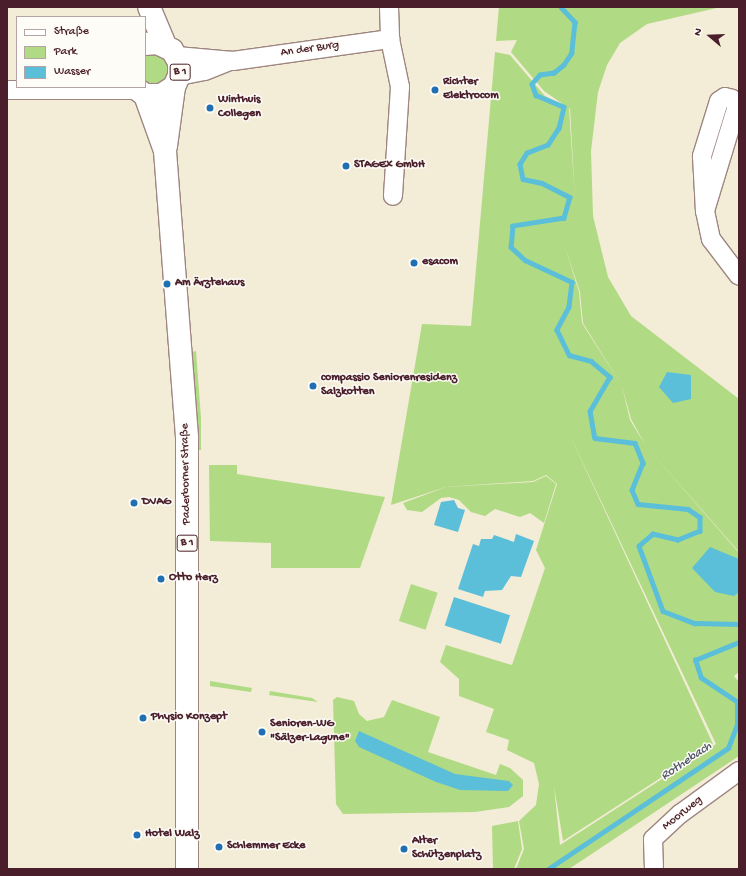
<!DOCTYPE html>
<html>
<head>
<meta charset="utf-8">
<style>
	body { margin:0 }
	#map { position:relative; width:746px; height:876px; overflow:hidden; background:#f3ecd6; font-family:"Gochi Hand",sans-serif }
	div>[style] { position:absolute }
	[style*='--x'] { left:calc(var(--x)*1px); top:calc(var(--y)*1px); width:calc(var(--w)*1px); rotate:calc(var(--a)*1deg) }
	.green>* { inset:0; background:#b1da84; transform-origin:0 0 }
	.water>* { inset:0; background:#5bbfd9; transform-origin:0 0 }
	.stream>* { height:4.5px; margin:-2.25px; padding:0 2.25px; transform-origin:2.25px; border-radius:2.25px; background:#5bbfd9 }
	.roads { filter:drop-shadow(1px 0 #9e8680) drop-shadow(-1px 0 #9e8680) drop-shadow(0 1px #9e8680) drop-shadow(0 -1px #9e8680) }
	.minor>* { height:18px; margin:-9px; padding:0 9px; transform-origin:9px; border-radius:9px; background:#fff }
	.major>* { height:22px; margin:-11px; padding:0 11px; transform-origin:11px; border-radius:11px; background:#fff }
	.dots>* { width:11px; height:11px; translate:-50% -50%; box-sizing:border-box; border:2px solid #fdfcf7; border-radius:50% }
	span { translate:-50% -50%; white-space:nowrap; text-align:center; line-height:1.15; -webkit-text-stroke:3px #fdfcf7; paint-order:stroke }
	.shield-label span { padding:1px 3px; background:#fdfcf7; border:1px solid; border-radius:3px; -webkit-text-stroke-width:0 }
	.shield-label { font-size:11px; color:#4a1f2b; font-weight:700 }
	.street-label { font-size:12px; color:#4a1f2b }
	.poi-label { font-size:12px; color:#4a1f2b; font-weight:700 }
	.left { translate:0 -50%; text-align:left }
	.water-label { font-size:13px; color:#505768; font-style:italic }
	.frame { position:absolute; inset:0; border:8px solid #4a1f2b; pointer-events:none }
	.legend { position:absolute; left:16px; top:16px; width:130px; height:72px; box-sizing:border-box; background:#fdfcf7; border:1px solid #b5a4a5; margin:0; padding:5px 7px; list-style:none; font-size:12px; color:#4a1f2b }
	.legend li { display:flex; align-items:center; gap:8px; height:20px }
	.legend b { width:20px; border:1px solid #b5a4a5 }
	.north { position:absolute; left:690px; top:16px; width:40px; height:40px; -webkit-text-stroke:3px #fdfcf7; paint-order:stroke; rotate:289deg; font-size:11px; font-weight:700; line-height:16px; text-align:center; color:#4a1f2b }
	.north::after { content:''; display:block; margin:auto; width:14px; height:18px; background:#4a1f2b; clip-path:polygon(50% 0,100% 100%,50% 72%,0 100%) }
</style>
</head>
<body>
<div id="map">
	<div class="green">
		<i style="clip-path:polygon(evenodd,499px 7px,721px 7px,647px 24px,620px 43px,607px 65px,598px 92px,591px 151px,593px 216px,608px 277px,631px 316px,739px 399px,739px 552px,646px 446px,631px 419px,622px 386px,583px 323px,580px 292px,565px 247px,579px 292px,582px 323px,622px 386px,630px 420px,646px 446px,739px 553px,739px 672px,734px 676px,739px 682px,739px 756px,569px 869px,516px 869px,524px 849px,519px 821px,536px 805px,539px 784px,534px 763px,507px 750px,509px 740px,486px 732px,494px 709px,459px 696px,459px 679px,440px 662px,446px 645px,512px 665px,545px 568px,536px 550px,557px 484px,546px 475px,533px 481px,446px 487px,391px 505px,422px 324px,471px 326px,495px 52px,510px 55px,545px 96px,569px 108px,575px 199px,570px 109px,544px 91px,511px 52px,517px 40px,496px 41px,499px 7px,566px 427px,716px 744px,560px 845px,554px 786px,563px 841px,713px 744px,566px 427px)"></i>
		<i style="clip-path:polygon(154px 52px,168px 60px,169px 77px,156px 86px,145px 84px,145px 55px)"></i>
		<i style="clip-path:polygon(196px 351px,201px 418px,201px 450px,197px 450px,192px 352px)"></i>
		<i style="clip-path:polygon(209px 465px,237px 465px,237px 474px,385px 497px,360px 568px,271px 568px,271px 543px,210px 541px)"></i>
		<i style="clip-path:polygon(546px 476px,556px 484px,544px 523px,530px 513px,520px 517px,495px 509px,485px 516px,471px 512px,459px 500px,449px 497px,441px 498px,422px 512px,407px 510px,403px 503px,446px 487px,533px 482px)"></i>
		<i style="left:411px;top:584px;width:28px;height:39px;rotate:18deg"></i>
		<i style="clip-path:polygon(210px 681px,252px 688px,251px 692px,210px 686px)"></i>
		<i style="clip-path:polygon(270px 691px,312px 698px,318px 702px,269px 695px)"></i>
		<i style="clip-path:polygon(337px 697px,354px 701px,359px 714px,367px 721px,384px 717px,392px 700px,440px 717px,428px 752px,496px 775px,500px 764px,510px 768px,523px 780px,523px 796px,509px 807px,475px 812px,343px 814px,336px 804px,333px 700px)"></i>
		<i style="clip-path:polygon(518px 821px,522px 849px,514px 869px,493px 869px,492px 826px)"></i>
	</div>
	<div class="water">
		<i style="clip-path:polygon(667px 372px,691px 375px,691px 399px,673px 403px,659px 387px)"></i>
		<i style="clip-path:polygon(454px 500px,458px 508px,465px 510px,458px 532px,434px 525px,441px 502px)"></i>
		<i style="clip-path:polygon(516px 534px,534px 541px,521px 577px,511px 576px,502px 590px,485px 591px,483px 597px,458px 589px,473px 544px,479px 546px,481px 539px,492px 539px,494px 535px,514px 542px)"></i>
		<i style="clip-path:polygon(710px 547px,739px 559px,739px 592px,734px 596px,715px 592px,692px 568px)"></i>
		<i style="left:454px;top:597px;width:59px;height:30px;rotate:18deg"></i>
		<i style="clip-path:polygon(359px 731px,455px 774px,509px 781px,513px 785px,508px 791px,460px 790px,436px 782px,359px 747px,355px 741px)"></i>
	</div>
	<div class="stream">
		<i style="--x:561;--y:7;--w:21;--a:47"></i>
		<i style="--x:575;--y:22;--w:31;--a:96"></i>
		<i style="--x:572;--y:53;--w:14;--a:124"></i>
		<i style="--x:564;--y:65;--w:13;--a:141"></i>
		<i style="--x:554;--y:73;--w:14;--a:172"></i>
		<i style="--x:540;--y:75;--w:12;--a:132"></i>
		<i style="--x:532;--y:84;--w:12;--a:70"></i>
		<i style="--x:536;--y:95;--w:30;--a:23"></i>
		<i style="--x:564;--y:107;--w:22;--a:103"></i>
		<i style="--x:559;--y:128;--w:20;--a:123"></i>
		<i style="--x:548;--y:145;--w:22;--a:159"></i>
		<i style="--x:527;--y:153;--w:13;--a:122"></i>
		<i style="--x:520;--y:164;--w:15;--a:79"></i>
		<i style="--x:523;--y:179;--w:19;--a:12"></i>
		<i style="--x:542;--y:183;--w:31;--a:27"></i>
		<i style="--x:570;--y:197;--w:22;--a:106"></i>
		<i style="--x:564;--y:218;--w:52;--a:171.1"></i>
		<i style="--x:513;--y:226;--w:21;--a:95"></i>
		<i style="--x:511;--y:247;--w:19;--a:43"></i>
		<i style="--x:525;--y:260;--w:52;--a:25.1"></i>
		<i style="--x:572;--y:282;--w:25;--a:97"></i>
		<i style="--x:569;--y:307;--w:26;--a:118"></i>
		<i style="--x:557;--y:330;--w:28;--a:64"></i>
		<i style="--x:569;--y:355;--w:23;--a:15"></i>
		<i style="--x:591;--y:361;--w:25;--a:40"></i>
		<i style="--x:610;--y:377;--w:39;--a:120"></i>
		<i style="--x:590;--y:411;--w:27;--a:80"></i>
		<i style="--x:595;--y:438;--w:40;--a:7.1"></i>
		<i style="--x:635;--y:443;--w:22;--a:68"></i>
		<i style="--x:643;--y:463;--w:29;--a:112"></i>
		<i style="--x:632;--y:490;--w:15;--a:67"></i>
		<i style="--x:638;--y:504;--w:50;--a:5.7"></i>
		<i style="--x:688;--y:509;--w:14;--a:34"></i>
		<i style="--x:700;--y:517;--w:14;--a:90"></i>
		<i style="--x:700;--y:531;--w:24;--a:158"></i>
		<i style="--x:678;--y:540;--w:26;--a:-167"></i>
		<i style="--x:653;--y:534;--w:18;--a:139"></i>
		<i style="--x:639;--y:546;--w:69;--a:69.7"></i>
		<i style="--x:663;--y:611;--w:34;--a:21"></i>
		<i style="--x:695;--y:623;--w:44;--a:1.3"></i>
		<i style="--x:548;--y:869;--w:217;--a:-33.9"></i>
		<i style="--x:728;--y:748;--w:26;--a:-69"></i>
		<i style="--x:737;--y:724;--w:22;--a:-90"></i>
		<i style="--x:737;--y:702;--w:43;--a:-146.3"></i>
		<i style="--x:701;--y:678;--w:19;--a:-108"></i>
		<i style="--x:695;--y:660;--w:48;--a:-22.2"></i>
	</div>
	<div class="roads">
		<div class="minor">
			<i style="--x:389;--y:7;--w:32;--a:88"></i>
			<i style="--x:390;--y:39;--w:49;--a:78.2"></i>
			<i style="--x:400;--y:87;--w:109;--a:93.7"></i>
			<i style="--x:177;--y:56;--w:56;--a:5.1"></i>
			<i style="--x:233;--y:61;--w:159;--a:-8"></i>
			<i style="--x:179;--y:76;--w:26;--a:-11"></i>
			<i style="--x:205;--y:71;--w:27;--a:-22"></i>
			<i style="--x:7;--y:90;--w:130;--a:0"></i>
			<i style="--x:705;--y:211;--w:110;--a:-73.1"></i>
			<i style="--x:737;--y:106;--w:9;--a:-126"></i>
			<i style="--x:732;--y:99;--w:7;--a:-164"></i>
			<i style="--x:725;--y:97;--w:7;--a:146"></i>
			<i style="--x:719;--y:101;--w:58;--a:107.2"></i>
			<i style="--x:702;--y:156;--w:55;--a:86.9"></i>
			<i style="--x:705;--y:211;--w:29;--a:78"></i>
			<i style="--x:711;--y:239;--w:46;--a:52.9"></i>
			<i style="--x:654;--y:869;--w:30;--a:-92"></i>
			<i style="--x:653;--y:839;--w:37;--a:-43"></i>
			<i style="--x:680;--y:814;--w:73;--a:-36.1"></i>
		</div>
		<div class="major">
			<i style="--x:149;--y:7;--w:41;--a:67.2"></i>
			<i style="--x:134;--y:87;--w:14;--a:36"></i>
			<i style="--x:145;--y:95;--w:16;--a:0"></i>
			<i style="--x:161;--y:95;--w:15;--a:-32"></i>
			<i style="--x:174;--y:87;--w:12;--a:-66"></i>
			<i style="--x:179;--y:76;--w:14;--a:-90"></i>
			<i style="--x:179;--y:62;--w:14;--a:-120"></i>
			<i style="--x:172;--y:50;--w:17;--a:-155"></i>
			<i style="--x:157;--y:43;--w:12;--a:175"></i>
			<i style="--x:145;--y:95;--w:59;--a:70.3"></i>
			<i style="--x:165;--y:151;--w:288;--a:85.6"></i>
			<i style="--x:187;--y:438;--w:431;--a:90"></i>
			<i style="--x:166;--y:146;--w:60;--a:-82.3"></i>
		</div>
	</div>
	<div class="dots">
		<i style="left:435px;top:90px;background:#1f6fb2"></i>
		<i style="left:210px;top:108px;background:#1f6fb2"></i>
		<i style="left:346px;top:166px;background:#1f6fb2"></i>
		<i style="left:414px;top:263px;background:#1f6fb2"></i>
		<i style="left:167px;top:284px;background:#1f6fb2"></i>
		<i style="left:313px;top:386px;background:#1f6fb2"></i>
		<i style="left:134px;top:503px;background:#1f6fb2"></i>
		<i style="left:161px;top:579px;background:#1f6fb2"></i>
		<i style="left:143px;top:718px;background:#1f6fb2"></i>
		<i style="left:262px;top:732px;background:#1f6fb2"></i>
		<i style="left:137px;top:835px;background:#1f6fb2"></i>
		<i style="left:219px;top:847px;background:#1f6fb2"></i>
		<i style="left:404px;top:849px;background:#1f6fb2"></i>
	</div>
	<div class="shield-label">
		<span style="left:180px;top:72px">B 1</span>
		<span style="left:187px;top:543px">B 1</span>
	</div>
	<div class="street-label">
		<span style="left:310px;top:50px;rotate:-8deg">An der Burg</span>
		<span style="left:187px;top:474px;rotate:-91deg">Paderborner Straße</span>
		<span style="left:683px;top:814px;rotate:-39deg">Moorweg</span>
	</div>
	<div class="poi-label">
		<span class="left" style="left:443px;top:90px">Richter<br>Elektrocom</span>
		<span class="left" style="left:218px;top:108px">Winthuis<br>Collegen</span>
		<span class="left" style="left:354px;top:166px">STAGEx GmbH</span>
		<span class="left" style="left:422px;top:263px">esacom</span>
		<span class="left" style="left:175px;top:284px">Am Ärztehaus</span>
		<span class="left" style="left:321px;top:386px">compassio Seniorenresidenz<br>Salzkotten</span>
		<span class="left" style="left:142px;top:503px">DVAG</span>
		<span class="left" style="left:169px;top:579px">Otto Herz</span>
		<span class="left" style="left:151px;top:718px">Physio Konzept</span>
		<span class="left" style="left:270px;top:732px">Senioren-WG<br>"Sälzer-Lagune"</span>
		<span class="left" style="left:145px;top:835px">Hotel Walz</span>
		<span class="left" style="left:412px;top:849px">Alter<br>Schützenplatz</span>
		<span class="left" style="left:227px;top:847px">Schlemmer Ecke</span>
	</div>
	<div class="water-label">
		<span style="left:687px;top:762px;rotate:-34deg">Rothebach</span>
	</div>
	<div class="frame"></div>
	<ul class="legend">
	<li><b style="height:5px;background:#fff"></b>Straße</li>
	<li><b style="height:11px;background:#b1da84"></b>Park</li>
	<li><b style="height:11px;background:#5bbfd9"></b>Wasser</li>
	</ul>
	<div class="north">N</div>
</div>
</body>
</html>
